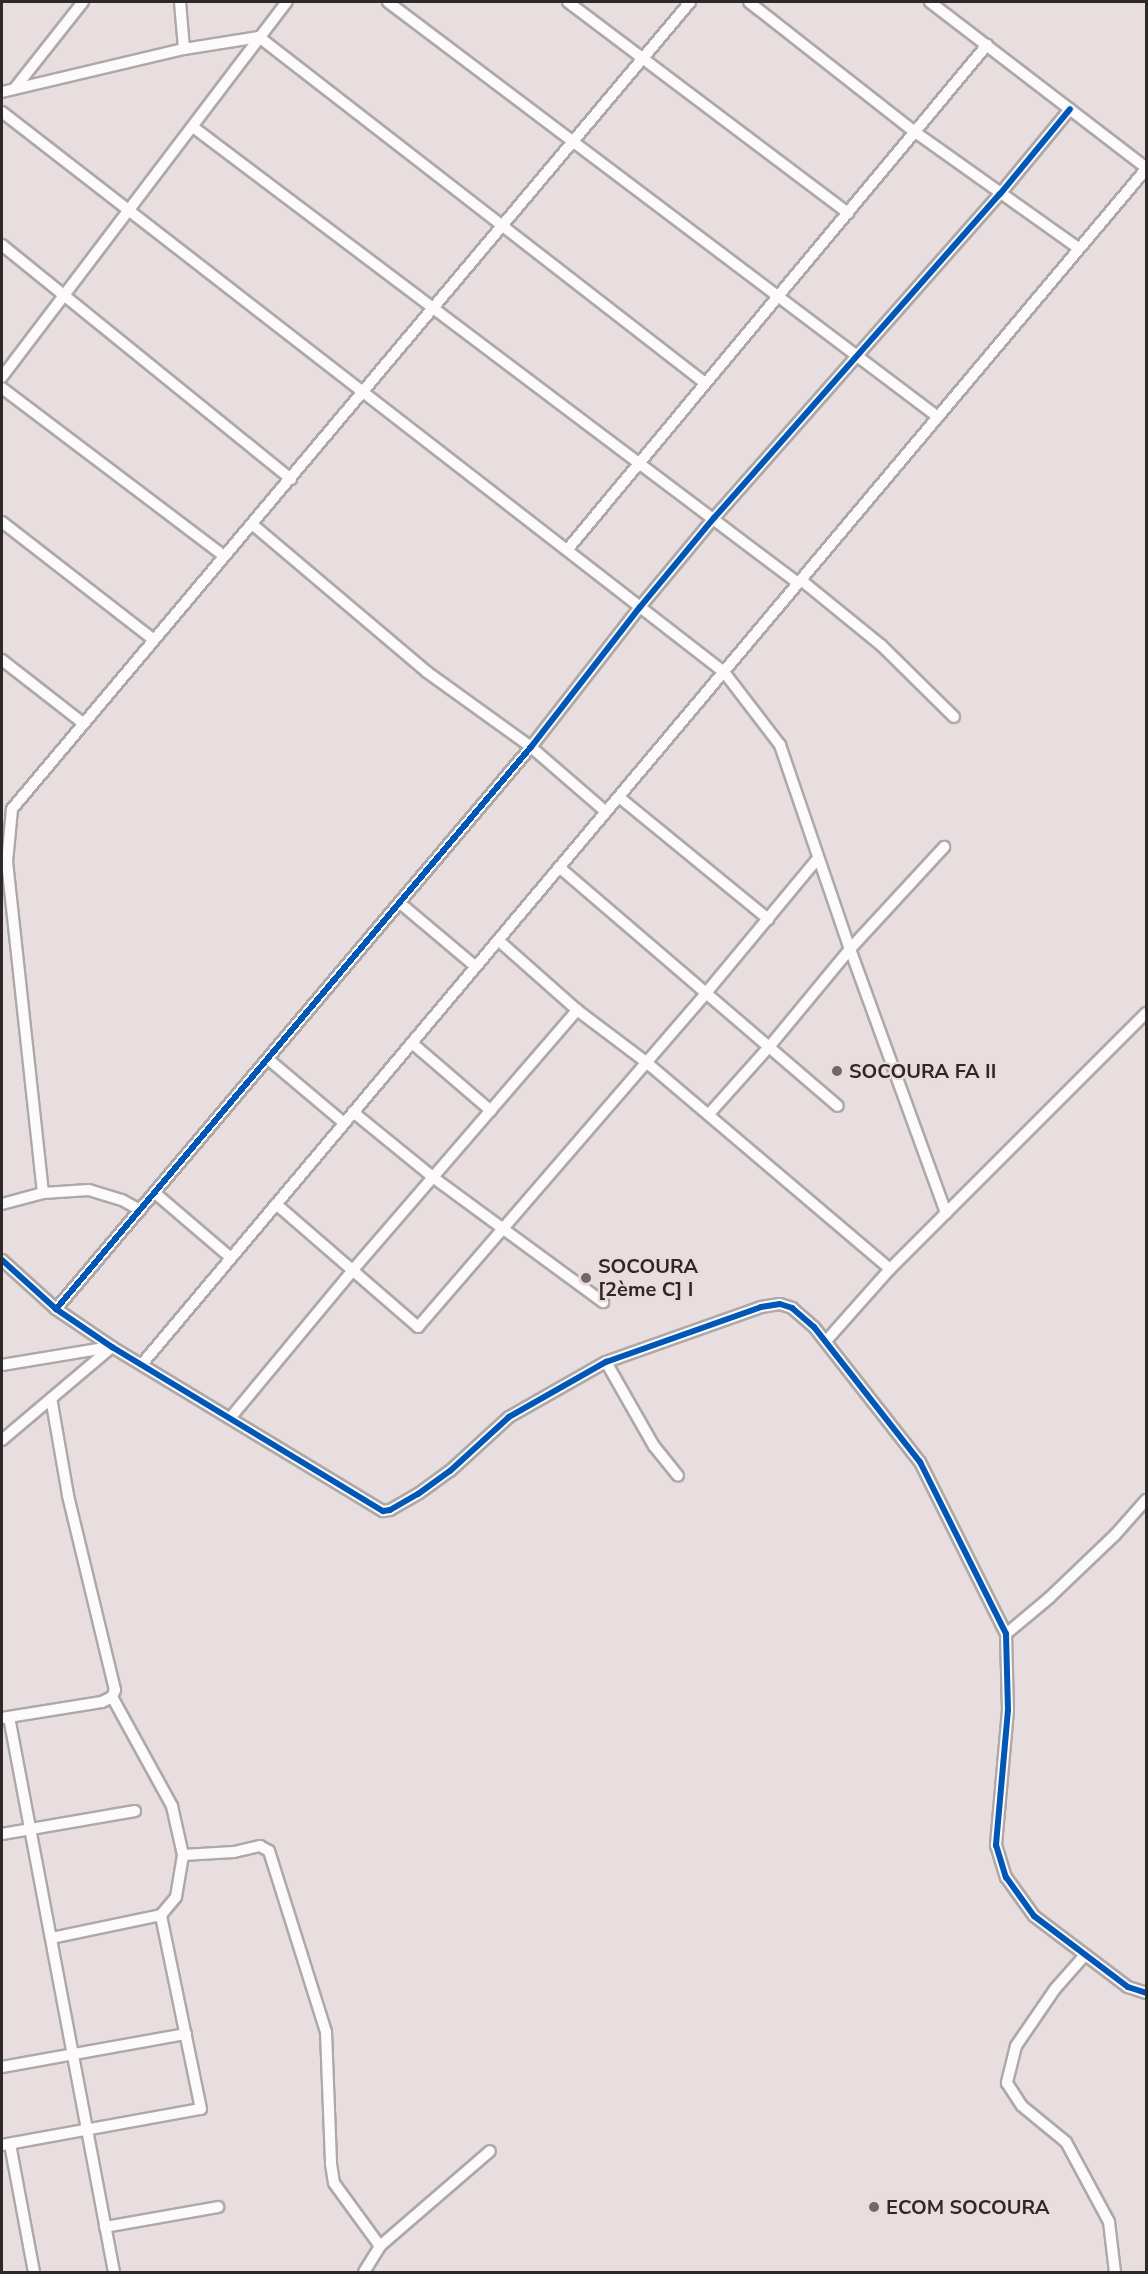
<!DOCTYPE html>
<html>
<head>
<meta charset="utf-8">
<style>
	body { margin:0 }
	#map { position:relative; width:1148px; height:2274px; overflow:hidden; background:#e8dee0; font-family:"Nunito Sans",sans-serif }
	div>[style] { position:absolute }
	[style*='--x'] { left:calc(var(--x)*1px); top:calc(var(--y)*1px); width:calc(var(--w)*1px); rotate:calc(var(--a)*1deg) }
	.roads { filter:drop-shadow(2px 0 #aea8a8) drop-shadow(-2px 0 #aea8a8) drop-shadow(0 2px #aea8a8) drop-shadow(0 -2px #aea8a8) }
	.street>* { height:10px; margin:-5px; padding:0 5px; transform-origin:5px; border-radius:5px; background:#fcfafa }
	.cycleway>* { height:6px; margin:-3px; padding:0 3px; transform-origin:3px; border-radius:3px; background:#0057b8 }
	.dots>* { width:16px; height:16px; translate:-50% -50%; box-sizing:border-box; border:3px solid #ebdbdc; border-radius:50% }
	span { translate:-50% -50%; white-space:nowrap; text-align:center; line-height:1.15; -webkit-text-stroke:4.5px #ebdbdc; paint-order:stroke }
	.poi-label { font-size:20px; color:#2e2929; font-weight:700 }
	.left { translate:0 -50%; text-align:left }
	.frame { position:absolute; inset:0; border:3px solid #2e2929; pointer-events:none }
</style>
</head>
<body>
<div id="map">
	<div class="roads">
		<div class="street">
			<i style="--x:180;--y:2;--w:47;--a:85.1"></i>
			<i style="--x:388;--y:2;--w:689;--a:37.04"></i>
			<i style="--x:568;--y:2;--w:351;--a:37"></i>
			<i style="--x:749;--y:2;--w:211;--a:38.1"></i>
			<i style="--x:915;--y:132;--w:200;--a:35.4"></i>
			<i style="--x:930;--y:2;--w:272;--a:37.5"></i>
			<i style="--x:15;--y:88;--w:110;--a:-51.7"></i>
			<i style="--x:2;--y:92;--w:187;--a:-13.3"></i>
			<i style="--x:184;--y:49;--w:76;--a:-9.1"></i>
			<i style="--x:259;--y:37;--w:564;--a:37.8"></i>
			<i style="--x:2;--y:112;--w:914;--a:37.8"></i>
			<i style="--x:724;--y:672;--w:92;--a:52.5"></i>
			<i style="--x:780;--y:745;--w:216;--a:71.1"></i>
			<i style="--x:850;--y:949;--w:281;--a:70"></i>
			<i style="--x:193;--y:127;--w:758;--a:37.01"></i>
			<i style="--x:2;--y:245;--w:372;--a:39"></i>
			<i style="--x:2;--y:377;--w:471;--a:-52.8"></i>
			<i style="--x:2;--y:388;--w:278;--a:37.1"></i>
			<i style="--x:2;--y:522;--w:192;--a:37.8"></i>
			<i style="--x:252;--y:524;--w:229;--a:40.2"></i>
			<i style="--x:427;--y:672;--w:128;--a:35.8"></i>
			<i style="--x:531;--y:747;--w:99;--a:40.9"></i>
			<i style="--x:567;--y:550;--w:657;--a:-50.25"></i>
			<i style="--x:801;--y:580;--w:104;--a:39.2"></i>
			<i style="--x:882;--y:646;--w:101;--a:44.6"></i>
			<i style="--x:2;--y:660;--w:103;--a:37.9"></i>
			<i style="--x:619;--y:797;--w:193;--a:39.3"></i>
			<i style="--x:559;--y:867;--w:367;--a:40.6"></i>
			<i style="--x:400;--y:903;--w:99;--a:40.1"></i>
			<i style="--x:498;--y:940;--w:106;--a:41.5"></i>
			<i style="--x:577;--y:1010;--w:86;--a:37"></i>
			<i style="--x:646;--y:1062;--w:320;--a:40.3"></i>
			<i style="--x:412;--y:1043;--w:104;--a:40.7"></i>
			<i style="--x:268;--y:1059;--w:99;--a:40.1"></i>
			<i style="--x:353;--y:1112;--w:104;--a:39.2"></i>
			<i style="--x:434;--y:1178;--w:210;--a:36.3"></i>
			<i style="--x:709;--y:1114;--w:90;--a:-48.2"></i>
			<i style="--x:769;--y:1047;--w:127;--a:-50.4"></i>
			<i style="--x:850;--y:949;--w:139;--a:-47.3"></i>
			<i style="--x:43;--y:1193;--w:333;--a:-96.2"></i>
			<i style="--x:7;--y:862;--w:53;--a:-84.6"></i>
			<i style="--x:12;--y:809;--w:1054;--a:-49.96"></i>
			<i style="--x:155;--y:1193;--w:100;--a:40.5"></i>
			<i style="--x:2;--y:1204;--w:42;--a:-15"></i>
			<i style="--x:43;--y:1193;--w:46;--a:-3.7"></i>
			<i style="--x:89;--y:1190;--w:34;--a:17"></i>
			<i style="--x:122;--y:1200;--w:21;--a:29"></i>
			<i style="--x:276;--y:1204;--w:188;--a:40.9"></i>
			<i style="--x:418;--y:1327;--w:441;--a:-49.2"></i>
			<i style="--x:706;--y:993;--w:175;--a:-50.3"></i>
			<i style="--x:2;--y:1260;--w:73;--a:42.2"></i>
			<i style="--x:56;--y:1309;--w:68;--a:34.2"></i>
			<i style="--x:112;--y:1347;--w:317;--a:31.2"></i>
			<i style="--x:383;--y:1511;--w:7;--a:-8"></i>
			<i style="--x:390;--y:1510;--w:32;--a:-30"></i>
			<i style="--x:418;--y:1494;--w:39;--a:-36"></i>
			<i style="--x:450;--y:1471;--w:80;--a:-42.5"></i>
			<i style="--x:509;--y:1417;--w:112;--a:-29.6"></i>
			<i style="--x:606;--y:1362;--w:164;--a:-19.5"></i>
			<i style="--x:761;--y:1307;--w:19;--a:-9"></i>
			<i style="--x:780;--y:1304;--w:13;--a:18"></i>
			<i style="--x:792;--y:1308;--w:29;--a:41"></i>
			<i style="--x:814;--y:1327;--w:172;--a:51.9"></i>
			<i style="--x:920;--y:1462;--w:192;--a:63.4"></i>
			<i style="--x:1006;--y:1634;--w:76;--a:88.5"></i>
			<i style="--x:1008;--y:1710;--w:136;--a:95.1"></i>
			<i style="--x:996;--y:1845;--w:34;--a:73"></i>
			<i style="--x:1006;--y:1877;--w:48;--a:54.3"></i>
			<i style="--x:1034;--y:1916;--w:118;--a:37.1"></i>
			<i style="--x:1128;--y:1987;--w:19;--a:18"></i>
			<i style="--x:56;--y:1309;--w:736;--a:-49.8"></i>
			<i style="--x:531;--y:747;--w:177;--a:-52.1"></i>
			<i style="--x:640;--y:607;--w:116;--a:-50.3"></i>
			<i style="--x:714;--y:518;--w:432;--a:-48.6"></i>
			<i style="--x:1000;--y:194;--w:110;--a:-50.5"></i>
			<i style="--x:826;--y:1341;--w:96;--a:-48.4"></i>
			<i style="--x:890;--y:1269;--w:362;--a:-45"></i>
			<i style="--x:606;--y:1362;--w:97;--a:60.3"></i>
			<i style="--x:654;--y:1446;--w:38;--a:51"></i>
			<i style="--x:142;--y:1364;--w:1561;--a:-49.96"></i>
			<i style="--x:2;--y:1365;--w:110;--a:-9.4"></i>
			<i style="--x:231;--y:1417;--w:190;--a:-50.3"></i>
			<i style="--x:352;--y:1271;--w:345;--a:-49.2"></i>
			<i style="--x:2;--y:1440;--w:144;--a:-40.2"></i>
			<i style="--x:1006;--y:1634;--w:56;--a:-39.9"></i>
			<i style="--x:1049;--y:1598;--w:91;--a:-43.7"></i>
			<i style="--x:1115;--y:1535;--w:47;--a:-48.5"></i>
			<i style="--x:9;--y:1717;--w:565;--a:79.29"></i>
			<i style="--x:2;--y:1718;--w:101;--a:-9.1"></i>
			<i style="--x:102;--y:1702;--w:11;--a:-27"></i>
			<i style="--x:112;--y:1697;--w:8;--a:-67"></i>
			<i style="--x:115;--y:1690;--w:201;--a:-103.6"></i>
			<i style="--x:68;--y:1495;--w:98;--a:-99.9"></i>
			<i style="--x:2;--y:1834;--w:135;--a:-9.8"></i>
			<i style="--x:183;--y:1855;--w:51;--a:-3.4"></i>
			<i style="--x:234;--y:1852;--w:27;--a:-13"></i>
			<i style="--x:260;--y:1846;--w:10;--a:29"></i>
			<i style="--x:269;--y:1851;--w:190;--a:72.5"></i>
			<i style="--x:326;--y:2032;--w:132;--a:87.8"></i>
			<i style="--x:331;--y:2164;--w:19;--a:81"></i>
			<i style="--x:334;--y:2183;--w:78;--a:53.9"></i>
			<i style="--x:51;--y:1938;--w:112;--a:-11.8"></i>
			<i style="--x:1085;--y:1955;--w:45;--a:131.4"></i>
			<i style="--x:1055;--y:1989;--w:69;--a:124.4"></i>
			<i style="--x:1016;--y:2046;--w:38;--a:104"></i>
			<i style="--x:1007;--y:2083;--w:27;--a:57"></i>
			<i style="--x:1022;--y:2106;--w:57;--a:39.3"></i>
			<i style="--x:1066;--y:2142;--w:91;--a:61.7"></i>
			<i style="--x:1109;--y:2222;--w:50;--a:83.2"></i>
			<i style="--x:2;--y:2067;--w:187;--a:-10.2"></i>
			<i style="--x:10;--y:2144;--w:130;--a:79.4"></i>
			<i style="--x:2;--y:2145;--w:202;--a:-10.3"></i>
			<i style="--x:201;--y:2109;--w:198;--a:-101.7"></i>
			<i style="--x:161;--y:1915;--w:23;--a:-50"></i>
			<i style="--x:176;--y:1897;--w:43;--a:-80.5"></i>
			<i style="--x:183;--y:1855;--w:50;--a:-102.7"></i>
			<i style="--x:172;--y:1806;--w:124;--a:-118.8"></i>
			<i style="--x:105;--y:2227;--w:115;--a:-10"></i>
			<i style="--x:364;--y:2272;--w:31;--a:-58"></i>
			<i style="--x:380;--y:2246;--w:145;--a:-40.8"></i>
		</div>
	</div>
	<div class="cycleway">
		<i style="--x:2;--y:1260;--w:73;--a:42.2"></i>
		<i style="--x:56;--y:1309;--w:68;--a:34.2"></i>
		<i style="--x:112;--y:1347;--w:317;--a:31.2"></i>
		<i style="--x:383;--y:1511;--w:7;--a:-8"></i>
		<i style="--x:390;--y:1510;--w:32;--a:-30"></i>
		<i style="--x:418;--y:1494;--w:39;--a:-36"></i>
		<i style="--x:450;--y:1471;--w:80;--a:-42.5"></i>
		<i style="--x:509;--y:1417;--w:112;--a:-29.6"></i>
		<i style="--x:606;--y:1362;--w:164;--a:-19.5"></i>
		<i style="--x:761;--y:1307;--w:19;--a:-9"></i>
		<i style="--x:780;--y:1304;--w:13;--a:18"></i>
		<i style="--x:792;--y:1308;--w:29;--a:41"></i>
		<i style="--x:814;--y:1327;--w:172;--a:51.9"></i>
		<i style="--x:920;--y:1462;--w:192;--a:63.4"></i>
		<i style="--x:1006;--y:1634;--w:76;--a:88.5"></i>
		<i style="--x:1008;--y:1710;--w:136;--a:95.1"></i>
		<i style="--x:996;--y:1845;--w:34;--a:73"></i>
		<i style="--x:1006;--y:1877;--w:48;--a:54.3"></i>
		<i style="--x:1034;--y:1916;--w:118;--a:37.1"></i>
		<i style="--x:1128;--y:1987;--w:19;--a:18"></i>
		<i style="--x:56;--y:1309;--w:736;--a:-49.8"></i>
		<i style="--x:531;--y:747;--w:177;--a:-52.1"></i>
		<i style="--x:640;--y:607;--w:116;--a:-50.3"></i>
		<i style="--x:714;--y:518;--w:432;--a:-48.6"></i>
		<i style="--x:1000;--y:194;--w:110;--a:-50.5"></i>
	</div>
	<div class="dots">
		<i style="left:837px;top:1071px;background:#6f6869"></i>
		<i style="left:586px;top:1278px;background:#6f6869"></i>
		<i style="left:874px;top:2207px;background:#6f6869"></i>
	</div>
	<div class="poi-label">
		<span class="left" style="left:849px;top:1071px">SOCOURA FA II</span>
		<span class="left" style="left:598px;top:1278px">SOCOURA<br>[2ème C] I</span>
		<span class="left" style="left:886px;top:2207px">ECOM SOCOURA</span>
	</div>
	<div class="frame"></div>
</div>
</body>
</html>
